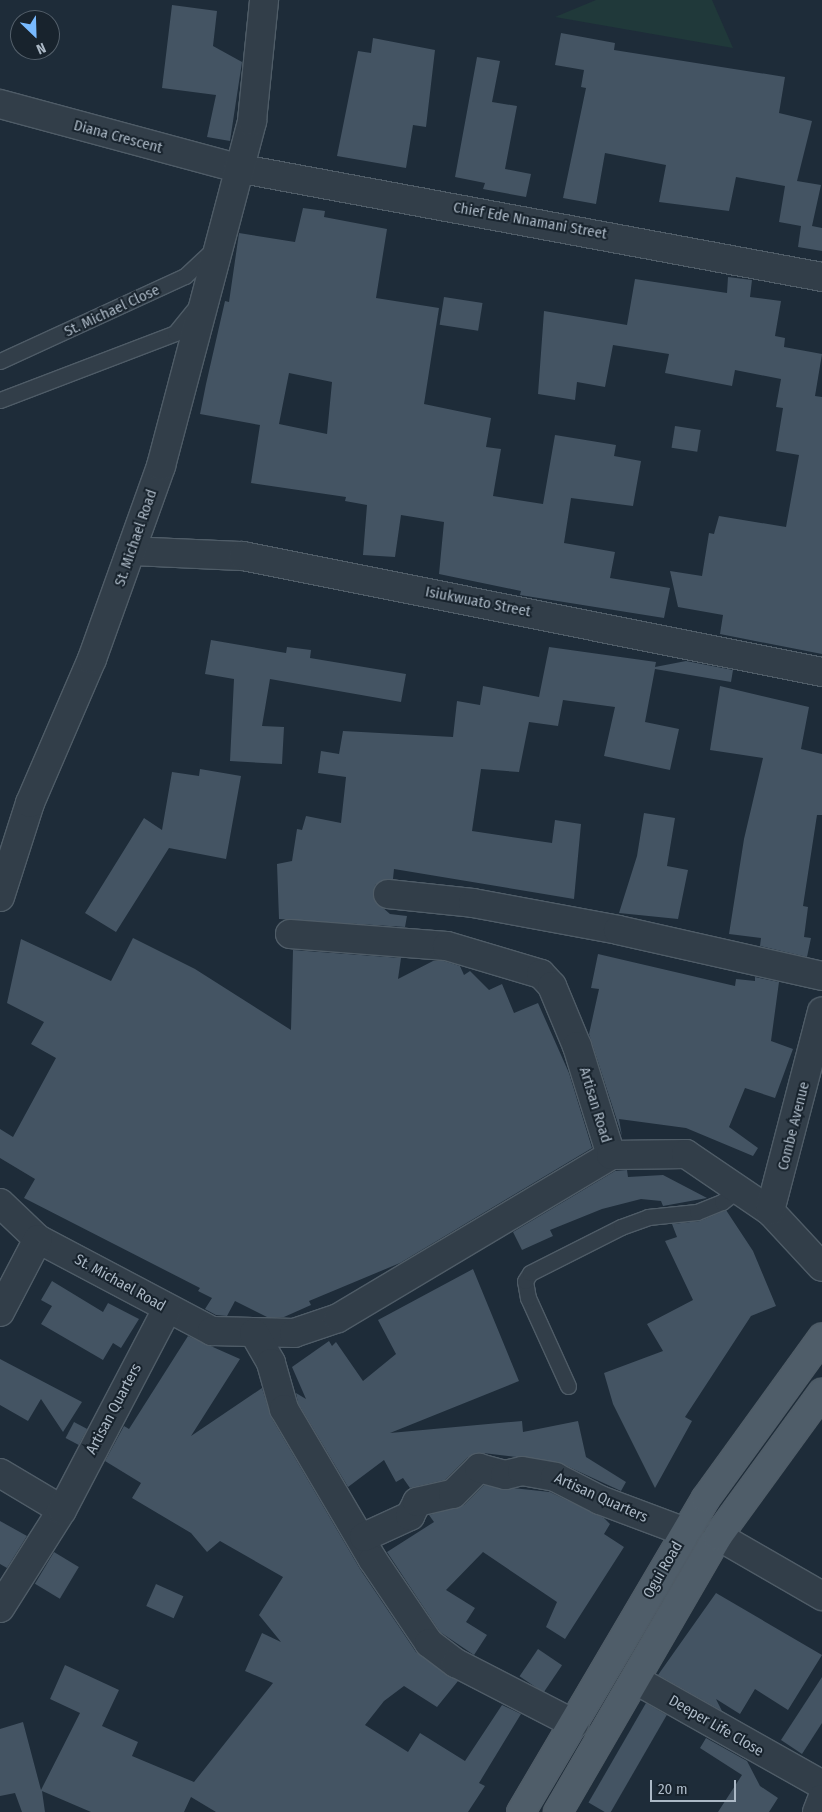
<!DOCTYPE html>
<html>
<head>
<meta charset="utf-8">
<style>
	body { margin:0 }
	#map { position:relative; width:822px; height:1812px; overflow:hidden; background:#1e2c39; font-family:"Fira Sans Condensed",sans-serif }
	div>[style] { position:absolute }
	[style*='--x'] { left:calc(var(--x)*1px); top:calc(var(--y)*1px); width:calc(var(--w)*1px); rotate:calc(var(--a)*1deg) }
	.green>* { inset:0; background:#20393a }
	.building>* { inset:0; background:#445463; transform-origin:0 0 }
	.roads { filter:drop-shadow(1px 0 #4f5c67) drop-shadow(-1px 0 #4f5c67) drop-shadow(0 1px #4f5c67) drop-shadow(0 -1px #4f5c67) }
	.lane>* { height:15px; margin:-7.5px; padding:0 7.5px; transform-origin:7.5px; border-radius:7.5px; background:#323e49 }
	.street>* { height:28px; margin:-14px; padding:0 14px; transform-origin:14px; border-radius:14px; background:#323e49 }
	.primary>* { height:28px; margin:-14px; padding:0 14px; transform-origin:14px; border-radius:14px; background:#4f5d69 }
	span { translate:-50% -50%; white-space:nowrap; text-align:center; line-height:1.15; -webkit-text-stroke:4px #18232d; paint-order:stroke }
	.street-label { font-size:15px; color:#acb9c6 }
	.north { position:absolute; left:10px; top:10px; width:50px; height:50px; box-sizing:border-box; background:#18232d; border:1px solid #535f6a; border-radius:50%; rotate:156deg; font-size:14px; font-weight:700; line-height:20px; text-align:center; color:#acb9c6 }
	.north::after { content:''; display:block; margin:auto; width:18px; height:22px; background:#78baff; clip-path:polygon(50% 0,100% 100%,50% 72%,0 100%) }
	.scale { position:absolute; left:650px; top:1780px; width:86px; height:22px; box-sizing:border-box; border:2px solid #acb9c6; border-top:0; padding-left:6px; font-size:15px; line-height:18px; white-space:nowrap; color:#acb9c6; -webkit-text-stroke:4px #18232d; paint-order:stroke }
</style>
</head>
<body>
<div id="map">
	<div class="green">
		<i style="clip-path:polygon(596px 0,712px 0,733px 48px,555px 17px)"></i>
	</div>
	<div class="building">
		<i style="clip-path:polygon(172px 5px,217px 11px,213px 46px,242px 62px,230px 141px,207px 137px,216px 95px,162px 88px)"></i>
		<i style="clip-path:polygon(561px 33px,615px 43px,614px 50px,785px 77px,779px 113px,812px 121px,797px 181px,821px 185px,812px 226px,822px 228px,822px 251px,798px 247px,801px 226px,779px 222px,785px 186px,736px 177px,729px 211px,659px 202px,666px 165px,605px 153px,596px 204px,563px 198px,586px 88px,581px 87px,584px 70px,555px 65px)"></i>
		<i style="clip-path:polygon(373px 38px,435px 50px,426px 127px,413px 125px,406px 168px,337px 156px,358px 51px,371px 53px)"></i>
		<i style="clip-path:polygon(477px 57px,500px 61px,492px 102px,517px 106px,505px 169px,531px 174px,526px 197px,483px 189px,485px 183px,455px 177px)"></i>
		<i style="clip-path:polygon(evenodd,303px 208px,325px 211px,324px 217px,387px 229px,376px 298px,439px 308px,424px 404px,491px 418px,486px 447px,501px 449px,493px 496px,543px 504px,555px 435px,616px 445px,614px 456px,641px 461px,633px 506px,571px 498px,564px 543px,615px 552px,610px 578px,670px 588px,664px 618px,520px 595px,521px 591px,439px 574px,444px 522px,401px 515px,395px 557px,363px 555px,367px 505px,345px 501px,346px 497px,251px 483px,260px 425px,200px 414px,206px 384px,225px 301px,229px 302px,239px 233px,295px 242px,303px 208px,289px 373px,332px 382px,327px 434px,279px 424px,289px 373px)"></i>
		<i style="clip-path:polygon(728px 277px,752px 280px,750px 297px,781px 301px,775px 336px,785px 338px,784px 347px,822px 354px,815px 396px,822px 397px,822px 654px,720px 634px,723px 615px,678px 607px,670px 571px,702px 576px,709px 533px,714px 534px,719px 516px,786px 527px,799px 455px,776px 451px,783px 408px,776px 407px,781px 379px,735px 370px,732px 386px,665px 373px,669px 354px,613px 345px,605px 387px,577px 382px,575px 400px,538px 394px,544px 311px,627px 325px,635px 279px,727px 293px)"></i>
		<i style="left:444px;top:297px;width:39px;height:28px;rotate:9deg"></i>
		<i style="left:675px;top:426px;width:26px;height:22px;rotate:9deg"></i>
		<i style="clip-path:polygon(211px 640px,286px 653px,287px 647px,311px 650px,310px 658px,406px 674px,401px 702px,270px 679px,262px 726px,284px 727px,282px 764px,230px 761px,234px 679px,205px 674px)"></i>
		<i style="clip-path:polygon(549px 647px,656px 662px,655px 667px,686px 661px,733px 670px,731px 682px,655px 669px,645px 722px,679px 729px,670px 770px,604px 756px,615px 707px,563px 700px,558px 726px,529px 722px,519px 772px,481px 769px,472px 831px,552px 843px,555px 820px,581px 824px,574px 899px,394px 869px,393px 879px,375px 885px,374px 900px,390px 914px,407px 916px,405px 927px,279px 919px,277px 864px,292px 861px,297px 829px,302px 830px,306px 816px,341px 823px,346px 777px,318px 773px,321px 751px,339px 754px,343px 731px,453px 737px,457px 701px,480px 705px,483px 686px,539px 697px)"></i>
		<i style="clip-path:polygon(720px 686px,809px 707px,801px 749px,822px 754px,822px 815px,817px 815px,803px 906px,808px 907px,804px 937px,811px 938px,807px 957px,760px 946px,761px 938px,729px 934px,744px 839px,763px 758px,710px 750px)"></i>
		<i style="clip-path:polygon(200px 769px,241px 776px,226px 859px,169px 848px,116px 932px,85px 913px,144px 818px,162px 830px,172px 772px,199px 776px)"></i>
		<i style="clip-path:polygon(644px 813px,675px 818px,667px 866px,688px 870px,678px 919px,619px 913px,637px 856px)"></i>
		<i style="clip-path:polygon(133px 938px,195px 969px,291px 1030px,293px 950px,401px 958px,398px 979px,433px 961px,444px 961px,460px 966px,464px 975px,470px 971px,489px 990px,502px 984px,514px 1013px,538px 1003px,569px 1073px,592px 1148px,400px 1263px,309px 1301px,311px 1305px,284px 1317px,267px 1317px,235px 1301px,227px 1316px,216px 1315px,205px 1309px,212px 1298px,198px 1291px,200px 1288px,24px 1198px,35px 1179px,0 1158px,0 1129px,13px 1137px,56px 1058px,31px 1044px,44px 1022px,7px 1003px,21px 939px,111px 981px)"></i>
		<i style="clip-path:polygon(598px 954px,735px 986px,736px 979px,755px 981px,755px 977px,779px 982px,771px 1041px,793px 1049px,775px 1098px,745px 1088px,729px 1127px,758px 1148px,753px 1156px,686px 1128px,619px 1119px,622px 1136px,589px 1034px,599px 989px,591px 988px)"></i>
		<i style="clip-path:polygon(627px 1170px,628px 1177px,663px 1175px,707px 1198px,663px 1206px,661px 1201px,641px 1199px,602px 1209px,550px 1230px,553px 1236px,522px 1250px,513px 1232px,615px 1171px)"></i>
		<i style="clip-path:polygon(726px 1210px,753px 1251px,776px 1306px,751px 1316px,685px 1417px,692px 1421px,655px 1488px,613px 1404px,604px 1373px,663px 1351px,647px 1324px,693px 1300px,665px 1241px,677px 1237px,672px 1224px,700px 1221px)"></i>
		<i style="clip-path:polygon(473px 1269px,519px 1381px,390px 1433px,522px 1421px,523px 1432px,578px 1421px,586px 1457px,626px 1482px,621px 1491px,558px 1462px,483px 1453px,468px 1457px,445px 1480px,410px 1488px,403px 1478px,396px 1482px,384px 1460px,348px 1487px,298px 1403px,296px 1393px,306px 1399px,292px 1367px,329px 1341px,332px 1346px,336px 1342px,363px 1381px,396px 1354px,378px 1320px)"></i>
		<i style="clip-path:polygon(52px 1281px,103px 1312px,108px 1303px,139px 1319px,121px 1348px,113px 1343px,103px 1360px,41px 1324px,52px 1306px,41px 1300px)"></i>
		<i style="clip-path:polygon(188px 1336px,240px 1359px,191px 1436px,262px 1388px,271px 1417px,360px 1569px,416px 1652px,458px 1681px,437px 1707px,404px 1686px,384px 1701px,365px 1725px,408px 1752px,420px 1733px,465px 1761px,502px 1705px,521px 1714px,479px 1783px,485px 1786px,468px 1812px,216px 1812px,191px 1797px,184px 1812px,91px 1812px,42px 1791px,45px 1812px,22px 1812px,15px 1793px,0 1796px,0 1729px,23px 1722px,41px 1790px,80px 1713px,50px 1699px,65px 1665px,119px 1690px,102px 1726px,138px 1742px,132px 1756px,194px 1782px,273px 1683px,245px 1671px,262px 1633px,281px 1642px,259px 1615px,283px 1577px,220px 1541px,207px 1552px,191px 1533px,132px 1498px,141px 1483px,105px 1461px,124px 1426px,129px 1429px)"></i>
		<i style="clip-path:polygon(0 1359px,82px 1402px,63px 1432px,41px 1399px,28px 1421px,0 1405px)"></i>
		<i style="left:74px;top:1422px;width:15px;height:18px;rotate:28deg"></i>
		<i style="clip-path:polygon(484px 1485px,550px 1492px,604px 1518px,610px 1524px,604px 1534px,624px 1547px,565px 1639px,546px 1627px,557px 1602px,483px 1552px,446px 1590px,475px 1608px,466px 1622px,487px 1635px,474px 1655px,440px 1632px,387px 1552px,434px 1522px,429px 1515px,464px 1505px)"></i>
		<i style="clip-path:polygon(0 1521px,27px 1536px,7px 1568px,0 1564px)"></i>
		<i style="left:54px;top:1552px;width:29px;height:37px;rotate:31deg"></i>
		<i style="left:156px;top:1584px;width:30px;height:24px;rotate:24deg"></i>
		<i style="clip-path:polygon(716px 1593px,822px 1655px,788px 1710px,755px 1689px,740px 1714px,716px 1699px,722px 1711px,658px 1675px)"></i>
		<i style="left:538px;top:1649px;width:29px;height:33px;rotate:34deg"></i>
		<i style="clip-path:polygon(822px 1677px,822px 1723px,802px 1754px,781px 1740px)"></i>
		<i style="left:646px;top:1703px;width:24px;height:115px;rotate:30deg"></i>
		<i style="clip-path:polygon(706px 1738px,747px 1761px,760px 1786px,778px 1798px,769px 1812px,718px 1812px,742px 1775px,700px 1748px)"></i>
	</div>
	<div class="roads">
		<div class="lane">
			<i style="--x:0;--y:361;--w:204;--a:-24.7"></i>
			<i style="--x:185;--y:276;--w:41;--a:-43"></i>
			<i style="--x:0;--y:400;--w:187;--a:-20.9"></i>
			<i style="--x:175;--y:333;--w:36;--a:-51"></i>
			<i style="--x:568;--y:1386;--w:97;--a:-114.4"></i>
			<i style="--x:528;--y:1298;--w:17;--a:-100"></i>
			<i style="--x:525;--y:1281;--w:9;--a:-58"></i>
			<i style="--x:530;--y:1273;--w:102;--a:-26.8"></i>
			<i style="--x:621;--y:1227;--w:29;--a:-20"></i>
			<i style="--x:648;--y:1217;--w:49;--a:-5.8"></i>
			<i style="--x:697;--y:1212;--w:27;--a:-22"></i>
			<i style="--x:722;--y:1202;--w:23;--a:-38"></i>
		</div>
		<div class="street">
			<i style="--x:0;--y:104;--w:245;--a:15.1"></i>
			<i style="--x:237;--y:168;--w:595;--a:10.55"></i>
			<i style="--x:131;--y:551;--w:112;--a:2.6"></i>
			<i style="--x:243;--y:556;--w:591;--a:11.33"></i>
			<i style="--x:388;--y:894;--w:85;--a:6"></i>
			<i style="--x:473;--y:903;--w:147;--a:10.5"></i>
			<i style="--x:618;--y:930;--w:209;--a:12.7"></i>
			<i style="--x:0;--y:897;--w:99;--a:-72.3"></i>
			<i style="--x:30;--y:803;--w:157;--a:-66.7"></i>
			<i style="--x:92;--y:659;--w:205;--a:-70.3"></i>
			<i style="--x:161;--y:466;--w:357;--a:-75.2"></i>
			<i style="--x:252;--y:121;--w:122;--a:-84.3"></i>
			<i style="--x:290;--y:934;--w:157;--a:4.4"></i>
			<i style="--x:447;--y:946;--w:98;--a:16.6"></i>
			<i style="--x:541;--y:974;--w:16;--a:47"></i>
			<i style="--x:552;--y:986;--w:65;--a:67.4"></i>
			<i style="--x:577;--y:1046;--w:114;--a:72.7"></i>
			<i style="--x:0;--y:1203;--w:52;--a:43.5"></i>
			<i style="--x:38;--y:1239;--w:197;--a:27.9"></i>
			<i style="--x:212;--y:1331;--w:82;--a:1.4"></i>
			<i style="--x:294;--y:1333;--w:46;--a:-18.8"></i>
			<i style="--x:338;--y:1318;--w:318;--a:-30.8"></i>
			<i style="--x:611;--y:1155;--w:75;--a:-0.8"></i>
			<i style="--x:686;--y:1154;--w:102;--a:34.2"></i>
			<i style="--x:770;--y:1211;--w:76;--a:47.1"></i>
			<i style="--x:770;--y:1211;--w:206;--a:-75.4"></i>
			<i style="--x:0;--y:1312;--w:82;--a:-62.5"></i>
			<i style="--x:254;--y:1333;--w:34;--a:60"></i>
			<i style="--x:271;--y:1363;--w:48;--a:74.2"></i>
			<i style="--x:284;--y:1409;--w:175;--a:59.5"></i>
			<i style="--x:373;--y:1560;--w:100;--a:56"></i>
			<i style="--x:429;--y:1643;--w:34;--a:37"></i>
			<i style="--x:456;--y:1663;--w:133;--a:27.3"></i>
			<i style="--x:0;--y:1473;--w:72;--a:30.8"></i>
			<i style="--x:718;--y:1536;--w:120;--a:30"></i>
			<i style="--x:364;--y:1537;--w:51;--a:-24.5"></i>
			<i style="--x:410;--y:1516;--w:16;--a:-63"></i>
			<i style="--x:417;--y:1502;--w:37;--a:-13"></i>
			<i style="--x:453;--y:1494;--w:37;--a:-45"></i>
			<i style="--x:479;--y:1468;--w:27;--a:15"></i>
			<i style="--x:505;--y:1475;--w:17;--a:-13"></i>
			<i style="--x:522;--y:1471;--w:34;--a:10"></i>
			<i style="--x:555;--y:1477;--w:51;--a:27.1"></i>
			<i style="--x:600;--y:1500;--w:91;--a:20.6"></i>
			<i style="--x:0;--y:1608;--w:116;--a:-57.7"></i>
			<i style="--x:62;--y:1510;--w:227;--a:-62.4"></i>
			<i style="--x:636;--y:1680;--w:214;--a:29.4"></i>
			<i style="--x:817;--y:1812;--w:14;--a:-69"></i>
		</div>
		<div class="primary">
			<i style="--x:521;--y:1812;--w:364;--a:-59.5"></i>
			<i style="--x:706;--y:1498;--w:198;--a:-54.1"></i>
			<i style="--x:558;--y:1812;--w:319;--a:-59.9"></i>
			<i style="--x:718;--y:1536;--w:177;--a:-54"></i>
		</div>
	</div>
	<div class="street-label">
		<span style="left:118px;top:137px;rotate:15deg">Diana Crescent</span>
		<span style="left:530px;top:221px;rotate:10deg">Chief Ede Nnamani Street</span>
		<span style="left:112px;top:311px;rotate:-25deg">St. Michael Close</span>
		<span style="left:136px;top:538px;rotate:-71deg">St. Michael Road</span>
		<span style="left:478px;top:602px;rotate:11deg">Isiukwuato Street</span>
		<span style="left:595px;top:1105px;rotate:73deg">Artisan Road</span>
		<span style="left:794px;top:1126px;rotate:-76deg">Combe Avenue</span>
		<span style="left:120px;top:1283px;rotate:29deg">St. Michael Road</span>
		<span style="left:114px;top:1409px;rotate:-62deg">Artisan Quarters</span>
		<span style="left:601px;top:1498px;rotate:24deg">Artisan Quarters</span>
		<span style="left:663px;top:1570px;rotate:-60deg">Ogui Road</span>
		<span style="left:716px;top:1726px;rotate:30deg">Deeper Life Close</span>
	</div>
	<div class="north">N</div>
	<div class="scale">20 m</div>
</div>
</body>
</html>
